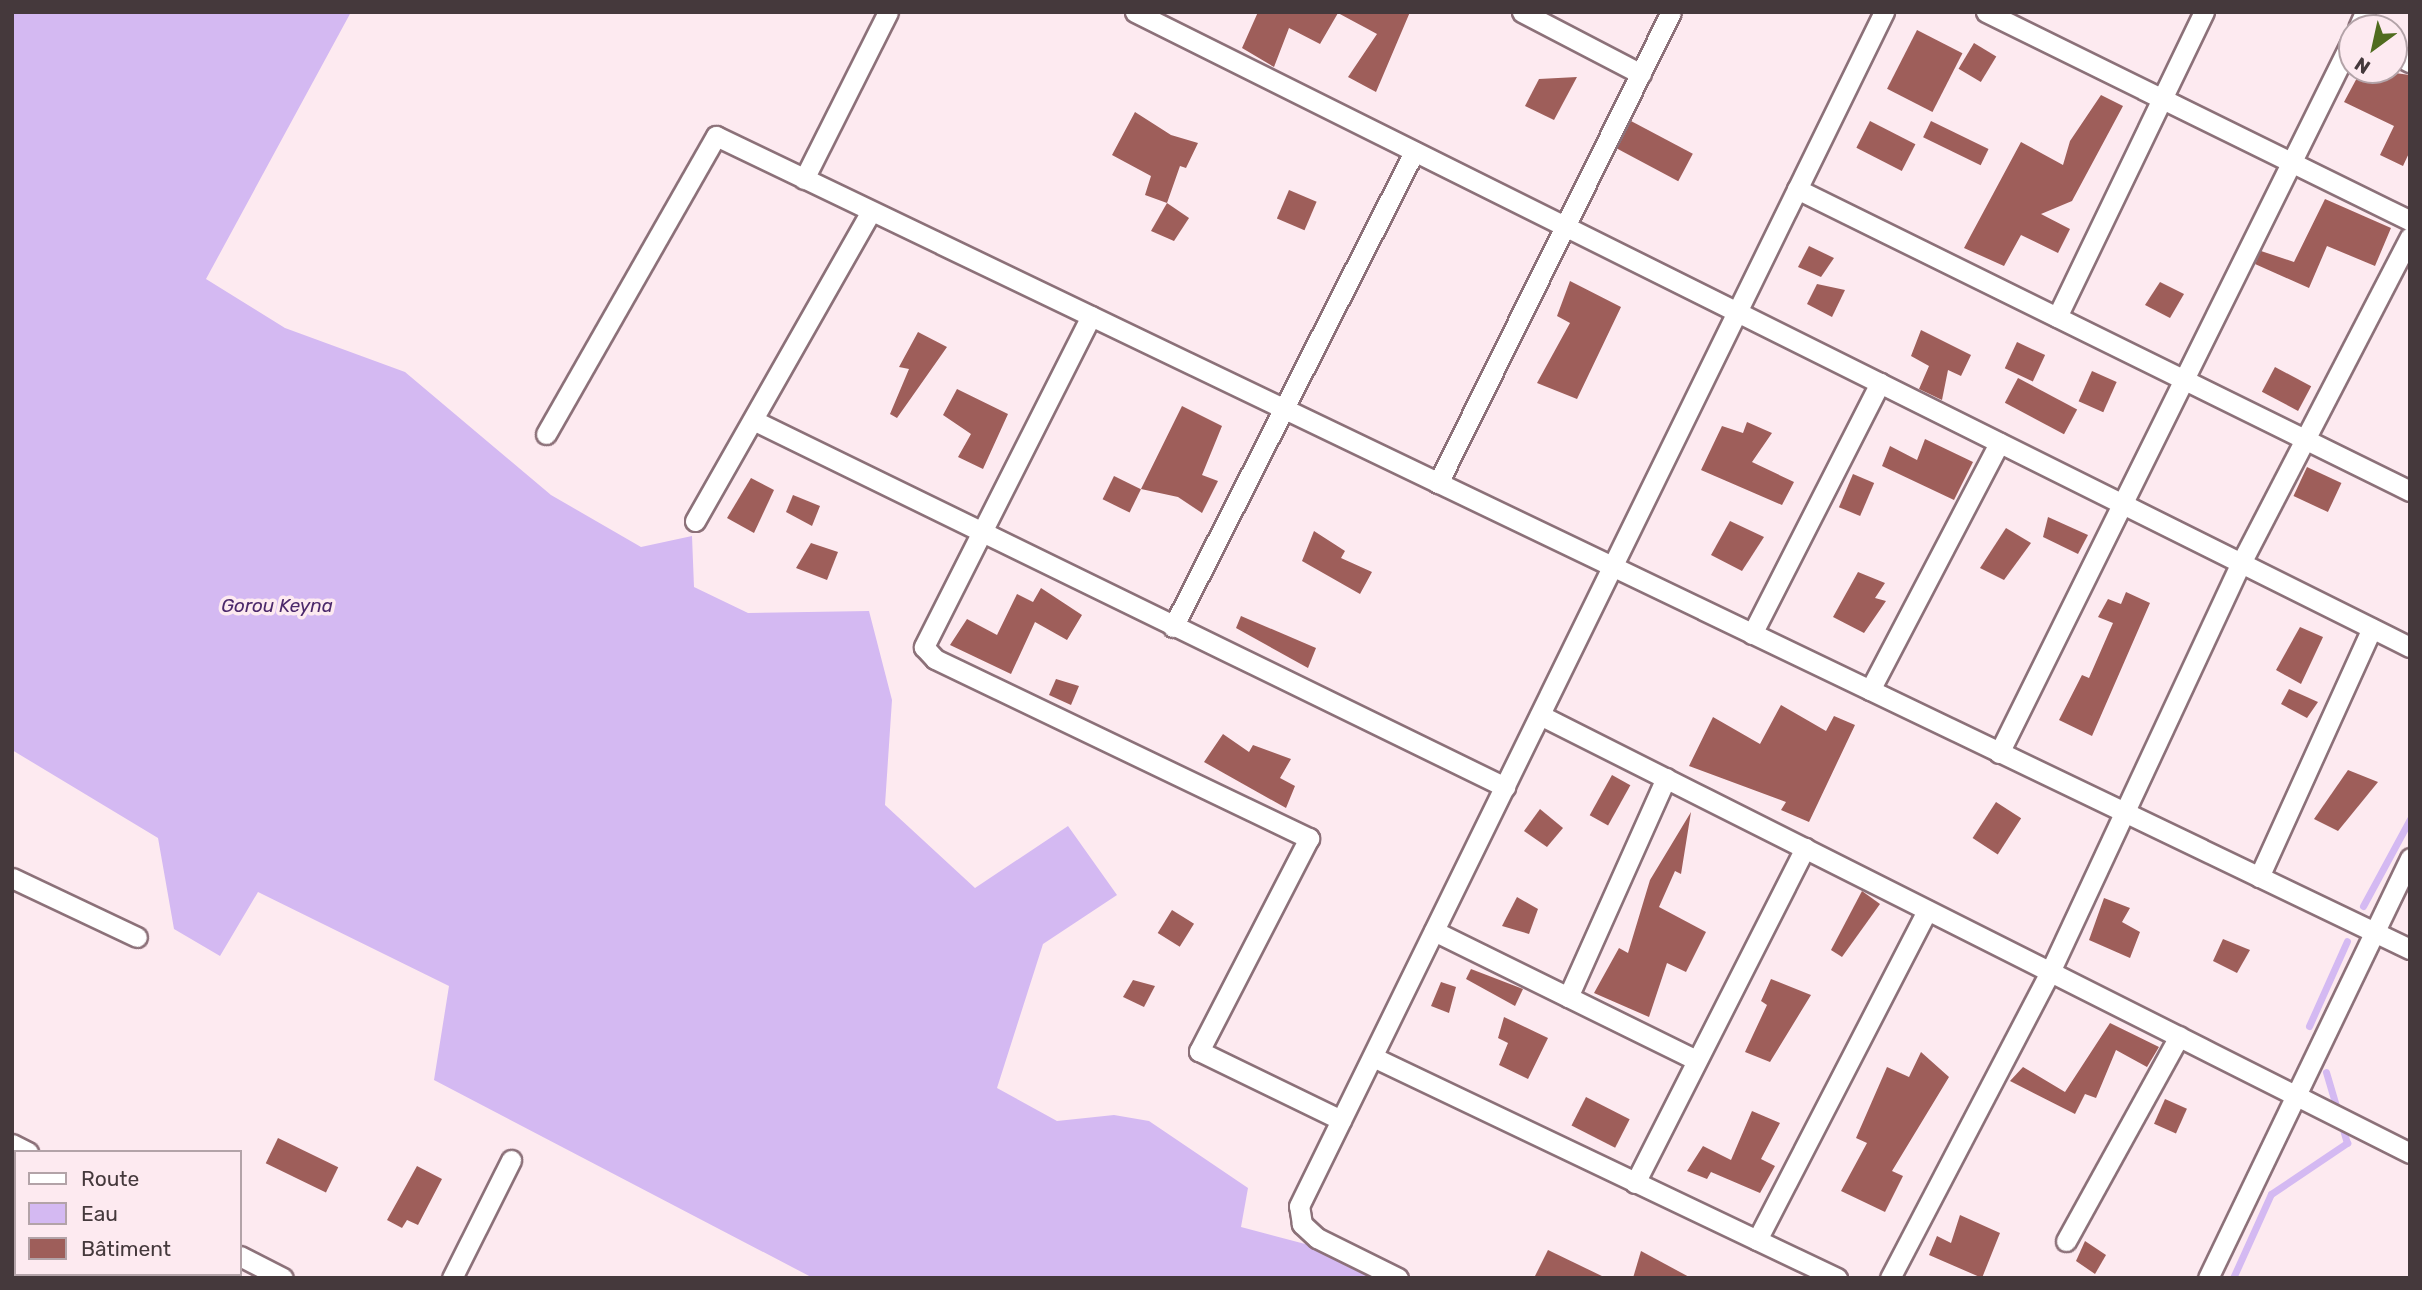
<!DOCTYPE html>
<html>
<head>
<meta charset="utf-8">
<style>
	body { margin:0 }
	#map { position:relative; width:2422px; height:1290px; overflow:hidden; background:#fdeaf0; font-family:Rubik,sans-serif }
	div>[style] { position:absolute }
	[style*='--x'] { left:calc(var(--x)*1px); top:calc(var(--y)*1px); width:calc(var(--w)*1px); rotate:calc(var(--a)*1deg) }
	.water>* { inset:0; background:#d4b9f2 }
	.stream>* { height:7px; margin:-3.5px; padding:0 3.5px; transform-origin:3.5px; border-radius:3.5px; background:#d4b9f2 }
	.building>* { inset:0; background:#9e5e5a; transform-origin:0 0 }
	.roads { filter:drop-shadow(2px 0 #8c7179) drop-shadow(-2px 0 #8c7179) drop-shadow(0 2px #8c7179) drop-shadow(0 -2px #8c7179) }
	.street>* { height:19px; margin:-9.5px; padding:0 9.5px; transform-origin:9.5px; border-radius:9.5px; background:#fff }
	span { translate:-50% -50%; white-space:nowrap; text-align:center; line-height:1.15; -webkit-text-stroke:7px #fdeaf0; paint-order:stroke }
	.water-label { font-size:19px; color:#4c296b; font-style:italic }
	.frame { position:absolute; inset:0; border:14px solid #45393c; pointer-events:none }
	.legend { position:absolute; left:14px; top:1150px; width:228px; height:126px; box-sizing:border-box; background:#fdeaf0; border:2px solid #b3a3a8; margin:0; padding:9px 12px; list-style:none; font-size:21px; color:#45393c }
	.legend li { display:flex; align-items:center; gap:14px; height:35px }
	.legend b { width:35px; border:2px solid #b3a3a8 }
	.north { position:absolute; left:2338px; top:14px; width:70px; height:70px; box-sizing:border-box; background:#fdeaf0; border:2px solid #b3a3a8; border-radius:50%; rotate:213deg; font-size:19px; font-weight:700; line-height:28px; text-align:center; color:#45393c }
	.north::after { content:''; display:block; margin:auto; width:24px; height:32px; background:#506c1f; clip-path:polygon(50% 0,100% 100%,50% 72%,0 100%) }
</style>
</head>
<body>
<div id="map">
	<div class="water">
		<i style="clip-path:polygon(12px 12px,351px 12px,206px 279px,285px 328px,405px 372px,551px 495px,641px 547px,692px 536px,694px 587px,748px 613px,869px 611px,892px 700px,885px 805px,975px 888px,1068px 826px,1117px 895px,1043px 944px,997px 1088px,1057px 1121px,1114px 1115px,1149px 1121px,1248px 1188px,1241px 1227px,1347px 1255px,1373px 1278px,813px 1278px,434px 1080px,449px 986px,258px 892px,220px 956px,174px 929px,158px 838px,12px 750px)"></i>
	</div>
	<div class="stream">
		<i style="--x:2363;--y:906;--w:99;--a:-61.6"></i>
		<i style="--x:2309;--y:1026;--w:93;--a:-65.9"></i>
		<i style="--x:2233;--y:1278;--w:92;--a:-65.7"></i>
		<i style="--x:2271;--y:1194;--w:92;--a:-33.9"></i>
		<i style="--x:2347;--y:1143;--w:74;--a:-106.5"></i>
	</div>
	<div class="building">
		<i style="clip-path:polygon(1258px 12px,1410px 12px,1376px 92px,1348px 77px,1377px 34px,1338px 13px,1320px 44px,1289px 28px,1274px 67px,1242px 48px)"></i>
		<i style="left:1917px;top:30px;width:51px;height:66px;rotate:27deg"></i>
		<i style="left:1974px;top:43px;width:26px;height:30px;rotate:31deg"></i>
		<i style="clip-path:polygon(2372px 70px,2410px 75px,2410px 151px,2403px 166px,2380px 155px,2394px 126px,2344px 102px,2358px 76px,2368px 81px)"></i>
		<i style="clip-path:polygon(1577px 77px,1554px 120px,1525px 106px,1539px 79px)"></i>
		<i style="clip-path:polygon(2101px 95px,2123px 106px,2072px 201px,2041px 214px,2070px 229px,2058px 253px,2021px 235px,2004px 266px,1964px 248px,2021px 142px,2063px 165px,2070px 141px)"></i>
		<i style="clip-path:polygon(1135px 112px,1171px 135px,1198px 143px,1186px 168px,1180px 166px,1167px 203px,1145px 195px,1151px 176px,1112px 155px)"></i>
		<i style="left:1631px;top:121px;width:70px;height:31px;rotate:28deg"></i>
		<i style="left:1870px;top:121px;width:51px;height:30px;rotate:27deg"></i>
		<i style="left:1931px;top:121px;width:64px;height:18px;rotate:26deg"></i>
		<i style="left:1289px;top:190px;width:30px;height:31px;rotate:23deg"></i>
		<i style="clip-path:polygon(2325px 199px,2391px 228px,2375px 266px,2327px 246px,2309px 288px,2255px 264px,2261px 251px,2294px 262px)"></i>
		<i style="clip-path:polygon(1167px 203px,1189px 218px,1174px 241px,1151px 231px)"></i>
		<i style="clip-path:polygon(1809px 246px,1834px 258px,1821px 277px,1798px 267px)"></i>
		<i style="clip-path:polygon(1570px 281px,1621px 307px,1577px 399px,1537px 383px,1570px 323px,1557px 316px)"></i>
		<i style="clip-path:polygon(2160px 282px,2184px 294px,2170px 318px,2145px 305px)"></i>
		<i style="clip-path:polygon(1817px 284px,1845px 290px,1832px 317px,1807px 304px)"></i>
		<i style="clip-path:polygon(1921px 330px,1971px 355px,1961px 376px,1948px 370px,1942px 400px,1919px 389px,1929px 366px,1911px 356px)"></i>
		<i style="clip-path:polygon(918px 332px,947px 347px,897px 418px,890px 414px,909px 369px,899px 367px)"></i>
		<i style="left:2017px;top:342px;width:31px;height:29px;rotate:25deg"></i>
		<i style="left:2275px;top:367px;width:41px;height:28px;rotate:28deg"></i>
		<i style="left:2092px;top:371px;width:27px;height:33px;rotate:24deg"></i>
		<i style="left:2018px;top:378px;width:67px;height:28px;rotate:28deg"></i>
		<i style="clip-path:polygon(957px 389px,1008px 414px,983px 469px,958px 457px,971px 434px,943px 415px)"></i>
		<i style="clip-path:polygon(1182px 406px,1222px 426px,1202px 475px,1218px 481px,1202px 513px,1178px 497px,1141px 489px)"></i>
		<i style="clip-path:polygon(1747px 422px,1772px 433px,1752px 462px,1794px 482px,1782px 505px,1701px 470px,1722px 426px,1743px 433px)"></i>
		<i style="clip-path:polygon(1925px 439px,1973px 462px,1954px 500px,1882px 466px,1890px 446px,1917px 460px)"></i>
		<i style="left:2307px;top:467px;width:38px;height:32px;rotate:25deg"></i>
		<i style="left:1853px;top:474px;width:23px;height:36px;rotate:23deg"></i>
		<i style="left:1114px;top:476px;width:30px;height:26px;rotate:26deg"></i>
		<i style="clip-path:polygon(751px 478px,774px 490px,754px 533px,727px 518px)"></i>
		<i style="clip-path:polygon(793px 495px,820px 506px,812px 526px,786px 512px)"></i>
		<i style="clip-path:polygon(2048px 517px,2088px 535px,2078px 554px,2043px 537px)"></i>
		<i style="clip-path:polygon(1730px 521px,1764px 537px,1742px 571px,1711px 555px)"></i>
		<i style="clip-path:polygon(2006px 528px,2031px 543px,2004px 580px,1980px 568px)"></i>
		<i style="clip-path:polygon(1314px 531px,1345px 551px,1341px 558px,1372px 572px,1360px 594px,1302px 561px)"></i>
		<i style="clip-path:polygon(811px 543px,838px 552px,827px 580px,796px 568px)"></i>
		<i style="clip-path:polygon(1858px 572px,1885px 583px,1875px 598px,1886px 601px,1864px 633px,1833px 617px)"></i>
		<i style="clip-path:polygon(1041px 588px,1082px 615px,1067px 640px,1035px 622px,1011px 674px,950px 645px,967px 619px,997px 635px,1017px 594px,1033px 602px)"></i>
		<i style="clip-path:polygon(2126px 592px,2150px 603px,2092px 736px,2059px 720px,2082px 675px,2089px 678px,2113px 623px,2098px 617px,2108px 599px,2121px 604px)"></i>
		<i style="clip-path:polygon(1241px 616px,1316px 648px,1308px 668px,1236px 628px)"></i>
		<i style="clip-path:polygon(2300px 627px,2323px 637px,2301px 684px,2276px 670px)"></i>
		<i style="clip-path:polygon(1056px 679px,1079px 686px,1071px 705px,1049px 695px)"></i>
		<i style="clip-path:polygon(2289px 689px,2318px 702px,2307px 718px,2281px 704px)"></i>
		<i style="clip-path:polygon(1781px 705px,1826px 731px,1834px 716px,1855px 725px,1809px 822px,1781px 810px,1786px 802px,1689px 766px,1713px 717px,1760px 744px)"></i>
		<i style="clip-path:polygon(1223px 734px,1249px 752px,1253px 745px,1291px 759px,1280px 778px,1295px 786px,1286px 808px,1204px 762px)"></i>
		<i style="clip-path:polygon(2348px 770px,2378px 782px,2338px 831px,2314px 819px)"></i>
		<i style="left:1612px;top:775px;width:21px;height:46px;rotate:29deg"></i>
		<i style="left:1996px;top:802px;width:30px;height:43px;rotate:33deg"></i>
		<i style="clip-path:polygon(1540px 809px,1563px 828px,1547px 847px,1524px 831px)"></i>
		<i style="clip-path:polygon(1691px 812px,1681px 874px,1675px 871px,1659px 907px,1706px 932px,1686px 972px,1667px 963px,1649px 1017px,1594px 993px,1619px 948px,1628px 953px,1650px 880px)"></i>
		<i style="clip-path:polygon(1862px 891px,1880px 904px,1842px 957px,1831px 950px)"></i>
		<i style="clip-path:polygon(1517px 897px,1538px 909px,1529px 934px,1502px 926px)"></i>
		<i style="clip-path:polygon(2104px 898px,2130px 908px,2122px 922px,2140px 932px,2130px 958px,2089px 940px)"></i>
		<i style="left:1172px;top:910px;width:26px;height:27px;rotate:32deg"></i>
		<i style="clip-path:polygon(2223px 939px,2250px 950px,2237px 973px,2213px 961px)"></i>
		<i style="clip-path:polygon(1471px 969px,1523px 989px,1515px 1006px,1466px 979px)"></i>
		<i style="clip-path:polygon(1771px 979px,1811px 995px,1770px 1062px,1745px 1052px,1767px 1005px,1761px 1001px)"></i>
		<i style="clip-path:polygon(1133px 980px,1155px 986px,1144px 1007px,1123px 997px)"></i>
		<i style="clip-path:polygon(1441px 982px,1456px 987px,1449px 1013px,1431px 1006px)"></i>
		<i style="clip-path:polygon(1504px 1017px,1548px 1038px,1528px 1079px,1499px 1065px,1508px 1043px,1498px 1038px)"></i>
		<i style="clip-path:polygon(2110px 1023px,2159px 1047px,2147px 1067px,2116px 1050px,2096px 1098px,2085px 1094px,2075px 1114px,2010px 1081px,2023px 1067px,2065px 1092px)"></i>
		<i style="clip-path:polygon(1921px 1052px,1949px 1077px,1892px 1171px,1903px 1176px,1885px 1212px,1841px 1191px,1867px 1143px,1856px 1138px,1887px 1067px,1909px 1077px)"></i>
		<i style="left:1586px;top:1097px;width:49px;height:32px;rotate:27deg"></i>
		<i style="left:2165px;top:1099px;width:24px;height:27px;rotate:24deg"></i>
		<i style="clip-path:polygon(1752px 1111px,1780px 1123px,1761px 1159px,1775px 1166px,1760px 1193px,1711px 1172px,1707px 1179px,1687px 1171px,1703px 1146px,1731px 1160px)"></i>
		<i style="left:278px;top:1138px;width:67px;height:28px;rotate:26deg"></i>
		<i style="clip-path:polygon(417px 1166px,442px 1179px,418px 1225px,407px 1220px,402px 1228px,387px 1220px)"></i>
		<i style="clip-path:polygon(1960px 1215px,2000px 1233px,1982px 1278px,1929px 1255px,1937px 1236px,1951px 1243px)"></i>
		<i style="clip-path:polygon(2085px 1241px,2106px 1255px,2095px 1274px,2076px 1261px)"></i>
		<i style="clip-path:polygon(1548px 1250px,1606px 1278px,1534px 1278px)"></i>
		<i style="clip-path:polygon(1641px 1251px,1691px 1278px,1633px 1278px)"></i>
	</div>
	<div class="roads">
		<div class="street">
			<i style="--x:1135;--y:12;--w:1424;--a:26.48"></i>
			<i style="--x:1522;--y:12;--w:134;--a:27.5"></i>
			<i style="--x:1986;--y:12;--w:473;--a:26.2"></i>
			<i style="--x:2358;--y:28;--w:17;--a:-66"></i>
			<i style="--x:2394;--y:54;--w:18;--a:27"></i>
			<i style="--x:804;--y:179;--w:187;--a:-63.3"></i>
			<i style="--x:1797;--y:189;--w:683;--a:26.23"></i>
			<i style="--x:1091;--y:316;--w:371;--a:116.8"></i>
			<i style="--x:924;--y:647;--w:16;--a:47"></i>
			<i style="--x:935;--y:659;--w:415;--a:25.6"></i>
			<i style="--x:1309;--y:838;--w:240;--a:117.3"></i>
			<i style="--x:1199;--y:1051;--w:158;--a:25.9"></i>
			<i style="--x:2057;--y:317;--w:339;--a:-64.3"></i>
			<i style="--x:753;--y:420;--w:837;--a:26.01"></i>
			<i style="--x:546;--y:434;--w:343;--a:-60.3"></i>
			<i style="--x:716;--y:136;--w:1879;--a:25.64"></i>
			<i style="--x:1438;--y:483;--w:525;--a:-63.68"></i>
			<i style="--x:695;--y:521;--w:356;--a:-60.4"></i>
			<i style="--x:1173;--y:627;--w:533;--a:-63.1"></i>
			<i style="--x:1752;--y:634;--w:282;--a:-63"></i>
			<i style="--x:1870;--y:690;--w:279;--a:-62.4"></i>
			<i style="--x:1540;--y:715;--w:974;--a:26.72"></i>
			<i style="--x:1999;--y:753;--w:796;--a:-63.66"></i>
			<i style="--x:2259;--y:877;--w:273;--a:-65.6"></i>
			<i style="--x:12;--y:878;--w:138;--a:25.3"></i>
			<i style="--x:1434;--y:931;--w:290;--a:26.2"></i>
			<i style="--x:1568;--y:997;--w:240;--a:-65.9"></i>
			<i style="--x:1373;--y:1057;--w:514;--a:25.47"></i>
			<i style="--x:12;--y:1144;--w:18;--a:27"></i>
			<i style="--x:1635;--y:1183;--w:376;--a:-63.1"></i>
			<i style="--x:1757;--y:1240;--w:371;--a:-62.7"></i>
			<i style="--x:2066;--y:1241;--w:234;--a:-61.1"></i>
			<i style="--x:240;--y:1256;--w:48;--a:27.1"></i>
			<i style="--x:452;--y:1278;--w:132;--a:-63.4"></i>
			<i style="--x:1398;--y:1278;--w:90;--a:-153.7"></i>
			<i style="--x:1317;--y:1238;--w:21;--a:-137"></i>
			<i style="--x:1302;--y:1224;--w:18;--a:-99"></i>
			<i style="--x:1299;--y:1206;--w:1330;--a:-63.9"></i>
			<i style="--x:1890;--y:1278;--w:345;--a:-62.4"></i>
			<i style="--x:2050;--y:972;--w:451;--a:-65"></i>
			<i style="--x:2241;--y:563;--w:367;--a:-62.6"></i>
			<i style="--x:2208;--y:1278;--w:466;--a:-64.3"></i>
		</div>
	</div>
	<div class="water-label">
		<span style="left:277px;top:606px">Gorou Keyna</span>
	</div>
	<div class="frame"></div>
	<ul class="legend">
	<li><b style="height:9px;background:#fff"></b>Route</li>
	<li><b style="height:19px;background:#d4b9f2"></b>Eau</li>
	<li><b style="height:19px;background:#9e5e5a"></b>Bâtiment</li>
	</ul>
	<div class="north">N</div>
</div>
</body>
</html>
